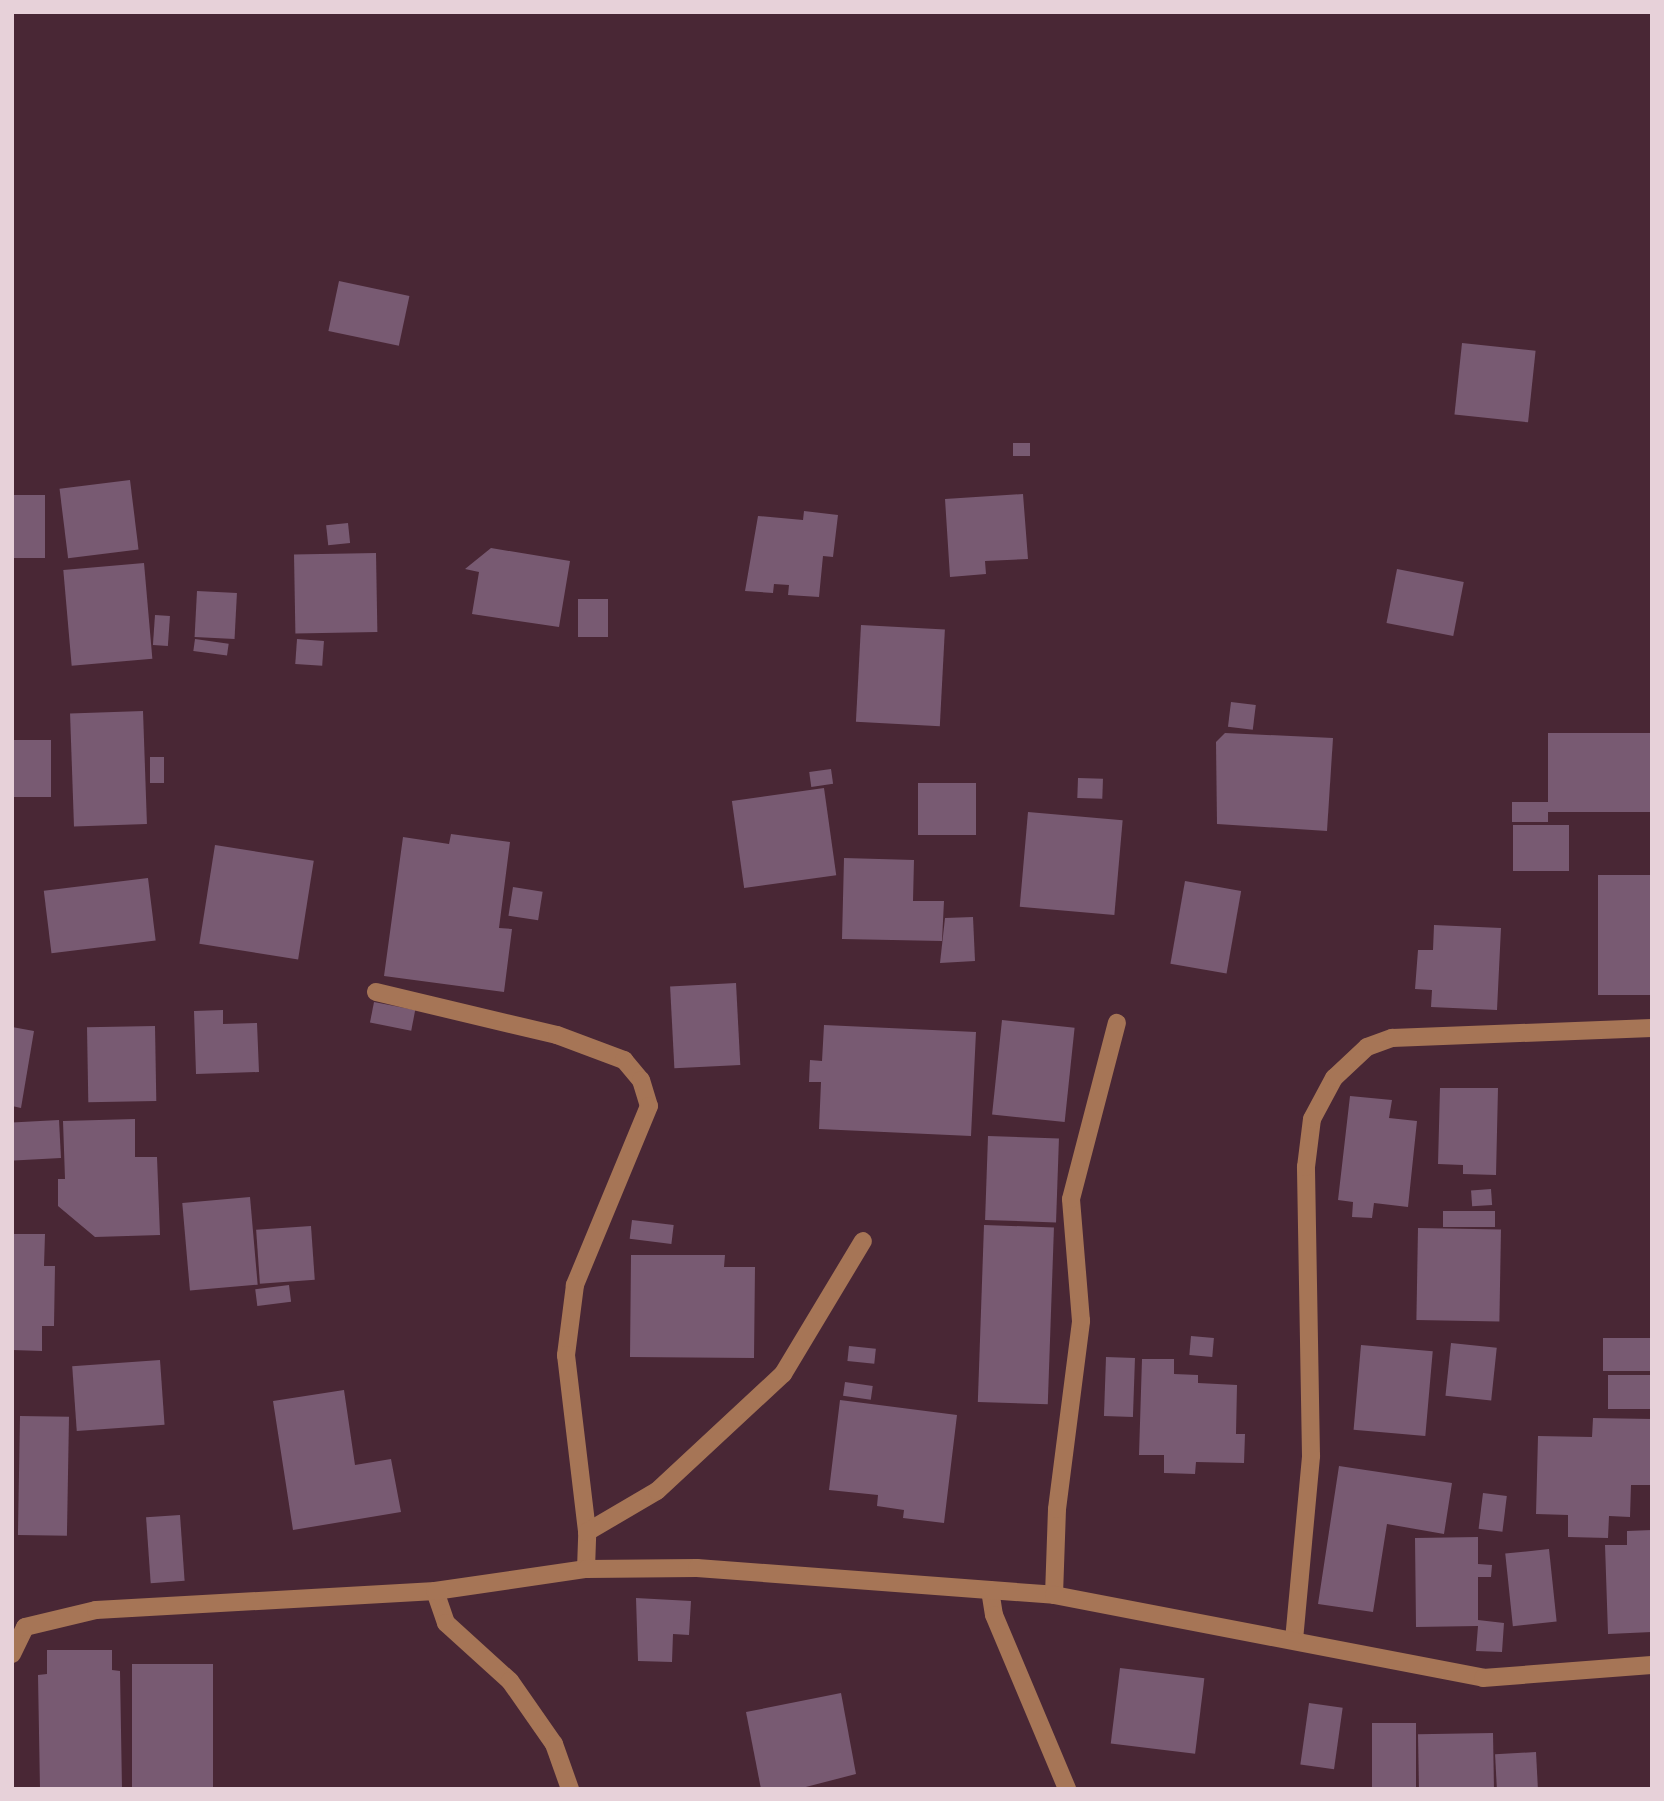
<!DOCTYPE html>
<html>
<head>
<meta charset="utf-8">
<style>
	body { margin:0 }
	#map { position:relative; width:1664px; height:1801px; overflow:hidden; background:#492735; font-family:Commissioner,sans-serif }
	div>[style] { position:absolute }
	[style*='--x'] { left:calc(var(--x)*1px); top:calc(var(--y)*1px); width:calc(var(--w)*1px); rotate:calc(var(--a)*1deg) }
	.building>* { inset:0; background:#785a72; transform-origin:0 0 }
	.minor>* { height:18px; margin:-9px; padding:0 9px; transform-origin:9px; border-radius:9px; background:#a67556 }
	span { translate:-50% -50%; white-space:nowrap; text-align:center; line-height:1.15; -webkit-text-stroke:6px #492735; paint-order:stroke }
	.frame { position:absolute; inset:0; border:14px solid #e7d1d9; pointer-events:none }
</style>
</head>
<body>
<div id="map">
	<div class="building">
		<i style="left:339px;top:281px;width:72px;height:51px;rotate:12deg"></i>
		<i style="left:1462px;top:343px;width:74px;height:72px;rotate:6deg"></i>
		<i style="left:1030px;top:443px;width:13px;height:17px;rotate:90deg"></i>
		<i style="left:130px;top:480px;width:70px;height:71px;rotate:83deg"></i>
		<i style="clip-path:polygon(1023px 494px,1028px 559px,985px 561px,986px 574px,950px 577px,945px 499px)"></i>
		<i style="left:45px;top:495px;width:63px;height:33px;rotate:90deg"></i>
		<i style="clip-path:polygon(804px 511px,838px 515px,833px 557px,823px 556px,819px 597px,788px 595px,789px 585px,774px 584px,773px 593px,745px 591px,758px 516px,803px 520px)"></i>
		<i style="left:348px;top:523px;width:20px;height:22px;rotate:84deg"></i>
		<i style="clip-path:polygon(491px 548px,570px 561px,559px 627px,472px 614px,479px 572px,465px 569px)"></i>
		<i style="left:376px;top:553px;width:79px;height:82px;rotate:89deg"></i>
		<i style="left:144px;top:563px;width:96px;height:81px;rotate:85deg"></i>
		<i style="left:1397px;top:569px;width:68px;height:55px;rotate:11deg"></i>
		<i style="left:197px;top:591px;width:40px;height:46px;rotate:3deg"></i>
		<i style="left:578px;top:599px;width:30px;height:38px"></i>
		<i style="left:155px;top:615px;width:15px;height:30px;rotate:4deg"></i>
		<i style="left:861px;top:625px;width:84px;height:97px;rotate:3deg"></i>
		<i style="left:195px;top:639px;width:34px;height:12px;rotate:8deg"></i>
		<i style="left:297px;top:639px;width:27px;height:25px;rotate:4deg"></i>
		<i style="left:1231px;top:702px;width:25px;height:25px;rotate:7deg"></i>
		<i style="left:143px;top:711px;width:113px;height:73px;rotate:88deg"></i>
		<i style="clip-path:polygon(1225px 733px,1333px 738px,1327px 831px,1217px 824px,1216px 742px)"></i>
		<i style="left:1652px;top:733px;width:79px;height:104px;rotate:90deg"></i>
		<i style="left:12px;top:740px;width:39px;height:57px"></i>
		<i style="left:164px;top:757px;width:26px;height:14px;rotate:90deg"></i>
		<i style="left:831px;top:769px;width:15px;height:22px;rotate:82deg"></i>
		<i style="left:1078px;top:778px;width:25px;height:20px;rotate:2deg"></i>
		<i style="left:976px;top:783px;width:52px;height:58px;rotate:90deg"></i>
		<i style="left:824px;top:788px;width:88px;height:93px;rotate:82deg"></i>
		<i style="left:1548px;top:802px;width:20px;height:36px;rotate:90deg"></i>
		<i style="left:1028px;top:812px;width:95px;height:95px;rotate:5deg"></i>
		<i style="left:1513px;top:825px;width:56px;height:46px"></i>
		<i style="clip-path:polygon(451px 834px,510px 842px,499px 928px,512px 929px,504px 992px,384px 976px,403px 837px,449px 844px)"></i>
		<i style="left:215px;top:845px;width:100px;height:100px;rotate:9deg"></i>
		<i style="clip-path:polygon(844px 858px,914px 860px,913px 901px,944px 901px,942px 941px,842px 939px)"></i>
		<i style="left:1598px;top:875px;width:54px;height:120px"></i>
		<i style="left:148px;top:878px;width:63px;height:105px;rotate:83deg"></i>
		<i style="left:1185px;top:881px;width:57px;height:84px;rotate:10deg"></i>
		<i style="left:513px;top:887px;width:30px;height:29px;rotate:9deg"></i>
		<i style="clip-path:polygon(973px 917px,975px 961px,940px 963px,945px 918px)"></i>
		<i style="clip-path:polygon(1434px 925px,1501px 928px,1497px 1010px,1431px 1007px,1432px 990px,1415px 989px,1418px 950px,1433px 950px)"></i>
		<i style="left:736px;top:983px;width:82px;height:66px;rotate:87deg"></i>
		<i style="left:374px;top:1002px;width:42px;height:21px;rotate:11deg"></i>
		<i style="clip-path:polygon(223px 1010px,223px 1024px,257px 1023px,259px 1072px,196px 1074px,194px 1011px)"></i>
		<i style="left:1002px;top:1020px;width:73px;height:95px;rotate:6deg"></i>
		<i style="clip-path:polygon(824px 1025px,976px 1032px,971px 1136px,819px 1129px,821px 1082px,809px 1082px,810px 1060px,822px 1061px)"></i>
		<i style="left:155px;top:1026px;width:75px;height:68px;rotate:89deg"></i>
		<i style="clip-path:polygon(12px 1027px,34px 1031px,21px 1108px,12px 1106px)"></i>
		<i style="clip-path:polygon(1440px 1088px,1498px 1088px,1496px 1175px,1463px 1174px,1463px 1165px,1438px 1164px)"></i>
		<i style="clip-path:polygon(1350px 1096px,1392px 1100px,1389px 1118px,1417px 1121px,1408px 1207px,1374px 1203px,1372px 1218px,1352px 1217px,1353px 1202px,1338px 1200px)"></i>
		<i style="clip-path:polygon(135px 1119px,135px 1157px,157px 1157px,160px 1235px,95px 1237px,58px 1206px,58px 1179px,65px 1179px,63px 1121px)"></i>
		<i style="left:59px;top:1120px;width:38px;height:47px;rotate:87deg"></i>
		<i style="left:988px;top:1136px;width:71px;height:84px;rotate:2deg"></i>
		<i style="left:1491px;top:1189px;width:16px;height:20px;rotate:86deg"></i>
		<i style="left:250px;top:1197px;width:88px;height:68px;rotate:85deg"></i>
		<i style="left:1443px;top:1211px;width:52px;height:16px"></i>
		<i style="left:632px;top:1220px;width:42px;height:19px;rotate:7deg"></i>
		<i style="left:984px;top:1225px;width:70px;height:177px;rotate:2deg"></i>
		<i style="left:311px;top:1226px;width:54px;height:55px;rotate:86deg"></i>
		<i style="left:1418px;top:1228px;width:83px;height:92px;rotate:1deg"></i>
		<i style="clip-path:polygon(12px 1234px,45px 1234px,44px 1266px,55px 1266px,54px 1326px,42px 1326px,42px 1351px,12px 1350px)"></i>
		<i style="clip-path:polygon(631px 1255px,725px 1255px,724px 1267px,755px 1267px,754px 1358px,630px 1357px)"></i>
		<i style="left:289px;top:1285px;width:17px;height:34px;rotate:83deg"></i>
		<i style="left:1191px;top:1336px;width:23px;height:19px;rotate:5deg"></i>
		<i style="left:1652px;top:1338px;width:33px;height:49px;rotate:90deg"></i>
		<i style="left:1451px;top:1343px;width:46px;height:53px;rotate:6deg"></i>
		<i style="left:1361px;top:1345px;width:72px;height:85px;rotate:5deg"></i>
		<i style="left:849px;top:1346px;width:27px;height:15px;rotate:6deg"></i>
		<i style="left:1106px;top:1357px;width:29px;height:59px;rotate:2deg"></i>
		<i style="clip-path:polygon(1142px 1359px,1174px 1359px,1174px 1374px,1198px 1375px,1198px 1383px,1237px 1385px,1236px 1434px,1245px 1434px,1244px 1463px,1196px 1462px,1195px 1474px,1164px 1473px,1164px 1455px,1139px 1455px)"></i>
		<i style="left:160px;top:1360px;width:65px;height:88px;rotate:86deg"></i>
		<i style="left:1652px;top:1375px;width:34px;height:44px;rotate:90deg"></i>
		<i style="left:845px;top:1382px;width:28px;height:14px;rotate:8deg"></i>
		<i style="clip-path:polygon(344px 1390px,355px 1465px,391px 1459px,401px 1512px,293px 1530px,273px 1401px)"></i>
		<i style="clip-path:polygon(840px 1400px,957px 1415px,944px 1523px,903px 1518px,904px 1510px,877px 1506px,878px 1495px,829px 1490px)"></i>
		<i style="left:20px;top:1416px;width:49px;height:119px;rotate:1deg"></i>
		<i style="clip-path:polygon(1593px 1418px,1652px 1419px,1652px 1485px,1631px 1485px,1630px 1517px,1609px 1516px,1608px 1538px,1568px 1537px,1568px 1515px,1536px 1514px,1538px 1436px,1592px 1437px)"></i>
		<i style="clip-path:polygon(1339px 1466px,1452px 1483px,1444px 1534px,1387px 1524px,1373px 1612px,1318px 1604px)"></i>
		<i style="left:1483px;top:1493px;width:24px;height:36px;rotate:7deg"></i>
		<i style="left:180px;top:1515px;width:66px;height:34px;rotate:86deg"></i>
		<i style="clip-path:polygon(1652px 1530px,1652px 1632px,1608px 1634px,1605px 1545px,1627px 1545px,1627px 1531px)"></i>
		<i style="clip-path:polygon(1478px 1537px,1478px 1564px,1492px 1565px,1491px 1577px,1478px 1577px,1478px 1620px,1504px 1623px,1502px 1652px,1476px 1651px,1478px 1626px,1416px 1627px,1415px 1538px)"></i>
		<i style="left:1549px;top:1549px;width:73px;height:44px;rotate:84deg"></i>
		<i style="clip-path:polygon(636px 1598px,691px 1601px,689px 1635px,673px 1634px,672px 1662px,638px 1661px)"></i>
		<i style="clip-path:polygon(47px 1650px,112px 1650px,112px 1670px,120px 1671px,122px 1789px,40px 1789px,38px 1675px,47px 1674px)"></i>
		<i style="left:132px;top:1664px;width:81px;height:125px"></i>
		<i style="left:1120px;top:1668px;width:85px;height:76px;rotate:7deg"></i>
		<i style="clip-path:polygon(841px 1693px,856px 1774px,798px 1789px,761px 1789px,746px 1712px)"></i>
		<i style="left:1309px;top:1703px;width:34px;height:62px;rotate:8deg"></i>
		<i style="left:1372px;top:1723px;width:44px;height:66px"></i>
		<i style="left:1493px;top:1733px;width:56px;height:75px;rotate:89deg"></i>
		<i style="left:1536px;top:1752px;width:37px;height:41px;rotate:87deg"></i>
	</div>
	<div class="minor">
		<i style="--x:376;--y:992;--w:186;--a:13.4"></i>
		<i style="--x:557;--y:1035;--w:72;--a:20.5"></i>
		<i style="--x:624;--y:1060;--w:26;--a:50"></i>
		<i style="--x:641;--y:1080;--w:27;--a:73"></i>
		<i style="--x:649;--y:1106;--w:194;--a:112.5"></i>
		<i style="--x:575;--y:1285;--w:71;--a:97.3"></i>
		<i style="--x:566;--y:1355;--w:178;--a:83.2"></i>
		<i style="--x:586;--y:1569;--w:37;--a:-88"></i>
		<i style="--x:587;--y:1532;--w:81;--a:-30.4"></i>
		<i style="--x:657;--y:1491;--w:172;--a:-42.9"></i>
		<i style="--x:783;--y:1374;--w:155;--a:-59"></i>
		<i style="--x:990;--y:1590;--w:25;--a:81"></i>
		<i style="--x:994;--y:1615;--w:189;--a:67.2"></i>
		<i style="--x:435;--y:1591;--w:34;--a:71"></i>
		<i style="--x:446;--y:1623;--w:86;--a:42.2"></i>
		<i style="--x:510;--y:1681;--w:77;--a:55.1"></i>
		<i style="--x:554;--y:1744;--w:48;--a:70.4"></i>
		<i style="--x:1054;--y:1595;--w:86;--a:-88"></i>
		<i style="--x:1057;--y:1509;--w:190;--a:-82.7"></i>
		<i style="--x:1081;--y:1321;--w:122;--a:-94.7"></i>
		<i style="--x:1071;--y:1199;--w:182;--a:-75.4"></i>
		<i style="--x:1294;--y:1640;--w:185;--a:-84.7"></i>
		<i style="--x:1311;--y:1456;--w:289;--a:-91"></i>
		<i style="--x:1306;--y:1167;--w:48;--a:-82.9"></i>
		<i style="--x:1312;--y:1119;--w:47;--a:-61.8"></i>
		<i style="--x:1334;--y:1078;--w:45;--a:-43.2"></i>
		<i style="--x:1367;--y:1047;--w:27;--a:-20"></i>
		<i style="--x:1392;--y:1038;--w:260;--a:-2.2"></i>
		<i style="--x:12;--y:1654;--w:30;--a:-64"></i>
		<i style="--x:25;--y:1627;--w:73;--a:-13.5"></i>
		<i style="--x:96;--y:1610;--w:340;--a:-3.2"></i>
		<i style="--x:435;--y:1591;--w:153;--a:-8.3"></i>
		<i style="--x:586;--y:1569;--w:111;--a:-0.5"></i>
		<i style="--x:697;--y:1568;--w:358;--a:4.3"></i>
		<i style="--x:1054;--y:1595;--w:437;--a:10.9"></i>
		<i style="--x:1483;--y:1678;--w:169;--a:-4.4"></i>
	</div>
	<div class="frame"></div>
</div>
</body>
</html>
